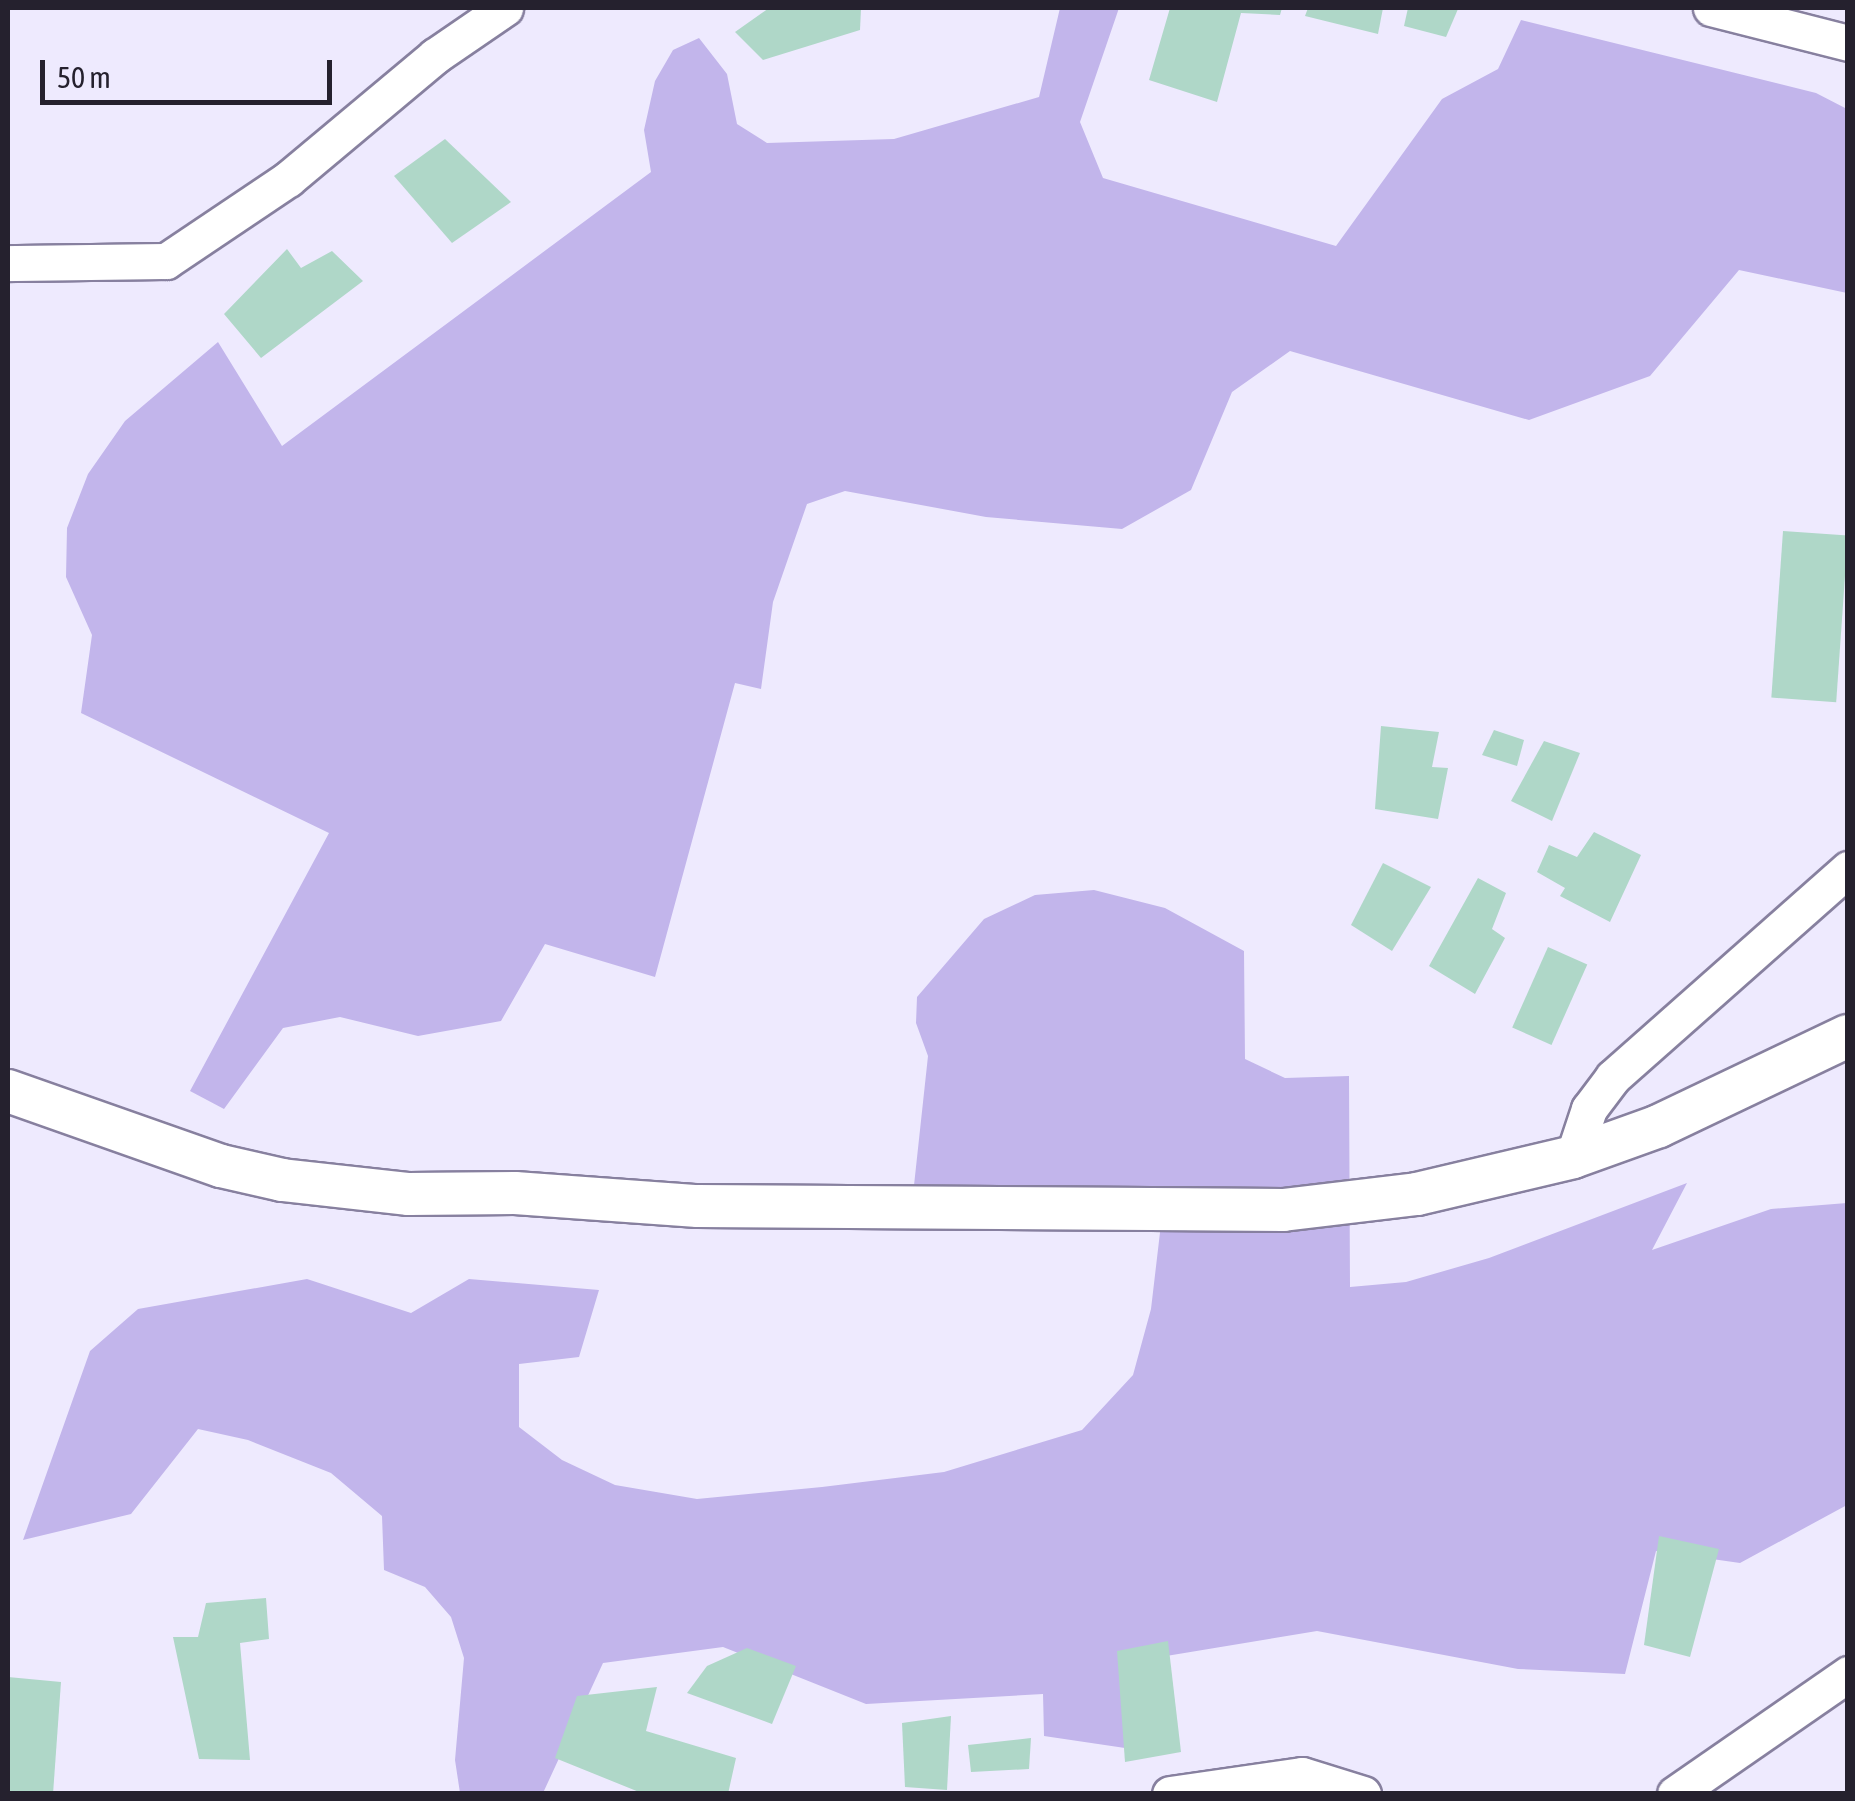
<!DOCTYPE html>
<html>
<head>
<meta charset="utf-8">
<style>
	body { margin:0 }
	#map { position:relative; width:1855px; height:1801px; overflow:hidden; background:#eeeafe; font-family:"Asap Condensed",sans-serif }
	div>[style] { position:absolute }
	[style*='--x'] { left:calc(var(--x)*1px); top:calc(var(--y)*1px); width:calc(var(--w)*1px); rotate:calc(var(--a)*1deg) }
	.green>* { inset:0; background:#c2b5eb }
	.building>* { inset:0; background:#afd7c8; transform-origin:0 0 }
	.roads { filter:drop-shadow(2px 0 #87809f) drop-shadow(-2px 0 #87809f) drop-shadow(0 2px #87809f) drop-shadow(0 -2px #87809f) }
	.minor>* { height:35px; margin:-17.5px; padding:0 17.5px; transform-origin:17.5px; border-radius:17.5px; background:#fff }
	.tertiary>* { height:42px; margin:-21px; padding:0 21px; transform-origin:21px; border-radius:21px; background:#fff }
	span { translate:-50% -50%; white-space:nowrap; text-align:center; line-height:1.15; -webkit-text-stroke:8px #eeeafe; paint-order:stroke }
	.frame { position:absolute; inset:0; border:10px solid #25212e; pointer-events:none }
	.scale { position:absolute; left:40px; top:60px; width:292px; height:45px; box-sizing:border-box; border:5px solid #25212e; border-top:0; padding-left:12px; font-size:30px; line-height:35px; white-space:nowrap; color:#25212e; -webkit-text-stroke:8px #eeeafe; paint-order:stroke }
</style>
</head>
<body>
<div id="map">
	<div class="green">
		<i style="clip-path:polygon(1060px 8px,1119px 8px,1080px 122px,1103px 178px,1336px 246px,1442px 99px,1498px 69px,1521px 20px,1816px 93px,1847px 109px,1847px 293px,1739px 270px,1650px 376px,1529px 420px,1290px 351px,1232px 392px,1191px 490px,1122px 529px,986px 517px,845px 491px,807px 504px,773px 602px,761px 689px,735px 683px,655px 977px,545px 944px,501px 1021px,418px 1036px,340px 1017px,283px 1028px,224px 1109px,190px 1091px,329px 833px,81px 713px,92px 635px,66px 577px,67px 528px,88px 474px,125px 421px,218px 342px,282px 446px,651px 172px,644px 130px,655px 81px,673px 50px,699px 38px,727px 74px,737px 124px,767px 143px,894px 139px,1039px 97px)"></i>
		<i style="clip-path:polygon(1094px 890px,1165px 908px,1244px 951px,1245px 1059px,1285px 1078px,1349px 1076px,1350px 1287px,1406px 1282px,1489px 1258px,1687px 1183px,1652px 1250px,1771px 1209px,1847px 1203px,1847px 1505px,1740px 1563px,1656px 1551px,1625px 1674px,1518px 1669px,1317px 1631px,1130px 1662px,1125px 1748px,1044px 1736px,1043px 1694px,866px 1704px,723px 1647px,603px 1663px,543px 1793px,460px 1793px,455px 1760px,464px 1658px,451px 1617px,425px 1587px,384px 1570px,382px 1516px,331px 1473px,248px 1440px,198px 1429px,131px 1514px,23px 1540px,90px 1351px,138px 1309px,307px 1279px,411px 1313px,469px 1279px,599px 1290px,579px 1357px,519px 1364px,519px 1427px,562px 1460px,615px 1485px,697px 1499px,822px 1487px,944px 1472px,1082px 1430px,1133px 1375px,1151px 1309px,1161px 1224px,911px 1213px,928px 1056px,916px 1023px,917px 997px,984px 919px,1035px 895px)"></i>
	</div>
	<div class="building">
		<i style="clip-path:polygon(769px 8px,861px 8px,860px 30px,763px 60px,735px 32px)"></i>
		<i style="clip-path:polygon(1170px 8px,1282px 8px,1280px 15px,1241px 13px,1217px 102px,1149px 80px)"></i>
		<i style="clip-path:polygon(1308px 8px,1383px 8px,1378px 34px,1305px 16px)"></i>
		<i style="clip-path:polygon(1408px 8px,1448px 8px,1458px 9px,1446px 37px,1404px 26px)"></i>
		<i style="clip-path:polygon(445px 139px,511px 202px,452px 243px,394px 176px)"></i>
		<i style="clip-path:polygon(287px 249px,301px 268px,332px 251px,363px 281px,261px 358px,224px 314px)"></i>
		<i style="left:1783px;top:531px;width:65px;height:167px;rotate:4deg"></i>
		<i style="clip-path:polygon(1381px 726px,1439px 732px,1432px 767px,1448px 768px,1438px 819px,1375px 809px)"></i>
		<i style="clip-path:polygon(1494px 730px,1524px 740px,1517px 766px,1482px 755px)"></i>
		<i style="clip-path:polygon(1544px 741px,1580px 753px,1552px 821px,1511px 801px)"></i>
		<i style="clip-path:polygon(1594px 832px,1641px 855px,1610px 922px,1560px 896px,1565px 888px,1537px 872px,1549px 845px,1577px 857px)"></i>
		<i style="clip-path:polygon(1383px 863px,1431px 887px,1392px 951px,1351px 925px)"></i>
		<i style="clip-path:polygon(1478px 878px,1506px 893px,1492px 929px,1505px 938px,1475px 994px,1429px 966px)"></i>
		<i style="left:1548px;top:947px;width:43px;height:88px;rotate:24deg"></i>
		<i style="clip-path:polygon(1659px 1536px,1719px 1549px,1690px 1657px,1644px 1645px)"></i>
		<i style="clip-path:polygon(266px 1598px,269px 1639px,240px 1643px,250px 1760px,199px 1759px,173px 1637px,198px 1637px,206px 1603px)"></i>
		<i style="clip-path:polygon(1168px 1641px,1181px 1752px,1125px 1762px,1117px 1651px)"></i>
		<i style="clip-path:polygon(747px 1648px,796px 1666px,772px 1724px,687px 1693px,707px 1666px)"></i>
		<i style="clip-path:polygon(8px 1677px,61px 1682px,53px 1794px,8px 1794px)"></i>
		<i style="clip-path:polygon(657px 1687px,646px 1731px,736px 1758px,728px 1794px,644px 1794px,555px 1758px,577px 1696px)"></i>
		<i style="clip-path:polygon(951px 1716px,947px 1790px,905px 1787px,902px 1723px)"></i>
		<i style="clip-path:polygon(1031px 1738px,1029px 1769px,971px 1772px,968px 1745px)"></i>
	</div>
	<div class="roads">
		<div class="minor">
			<i style="--x:1711;--y:8;--w:141;--a:14.3"></i>
			<i style="--x:8;--y:263;--w:158;--a:-0.7"></i>
			<i style="--x:166;--y:261;--w:147;--a:-33.9"></i>
			<i style="--x:288;--y:179;--w:192;--a:-39.9"></i>
			<i style="--x:435;--y:56;--w:85;--a:-34.4"></i>
			<i style="--x:1573;--y:1157;--w:51;--a:-71.6"></i>
			<i style="--x:1589;--y:1109;--w:40;--a:-53"></i>
			<i style="--x:1613;--y:1077;--w:314;--a:-41.5"></i>
			<i style="--x:1170;--y:1794;--w:133;--a:-8.2"></i>
			<i style="--x:1302;--y:1775;--w:64;--a:17.3"></i>
			<i style="--x:1675;--y:1794;--w:211;--a:-34.7"></i>
		</div>
		<div class="tertiary">
			<i style="--x:8;--y:1091;--w:226;--a:19.4"></i>
			<i style="--x:221;--y:1166;--w:63;--a:12.9"></i>
			<i style="--x:282;--y:1180;--w:128;--a:6.3"></i>
			<i style="--x:409;--y:1194;--w:106;--a:-0.5"></i>
			<i style="--x:515;--y:1193;--w:183;--a:4.1"></i>
			<i style="--x:698;--y:1206;--w:585;--a:0.39"></i>
			<i style="--x:1283;--y:1210;--w:135;--a:-6.8"></i>
			<i style="--x:1417;--y:1194;--w:160;--a:-13.3"></i>
			<i style="--x:1573;--y:1157;--w:91;--a:-19.8"></i>
			<i style="--x:1659;--y:1126;--w:209;--a:-25.5"></i>
		</div>
	</div>
	<div class="frame"></div>
	<div class="scale">50 m</div>
</div>
</body>
</html>
